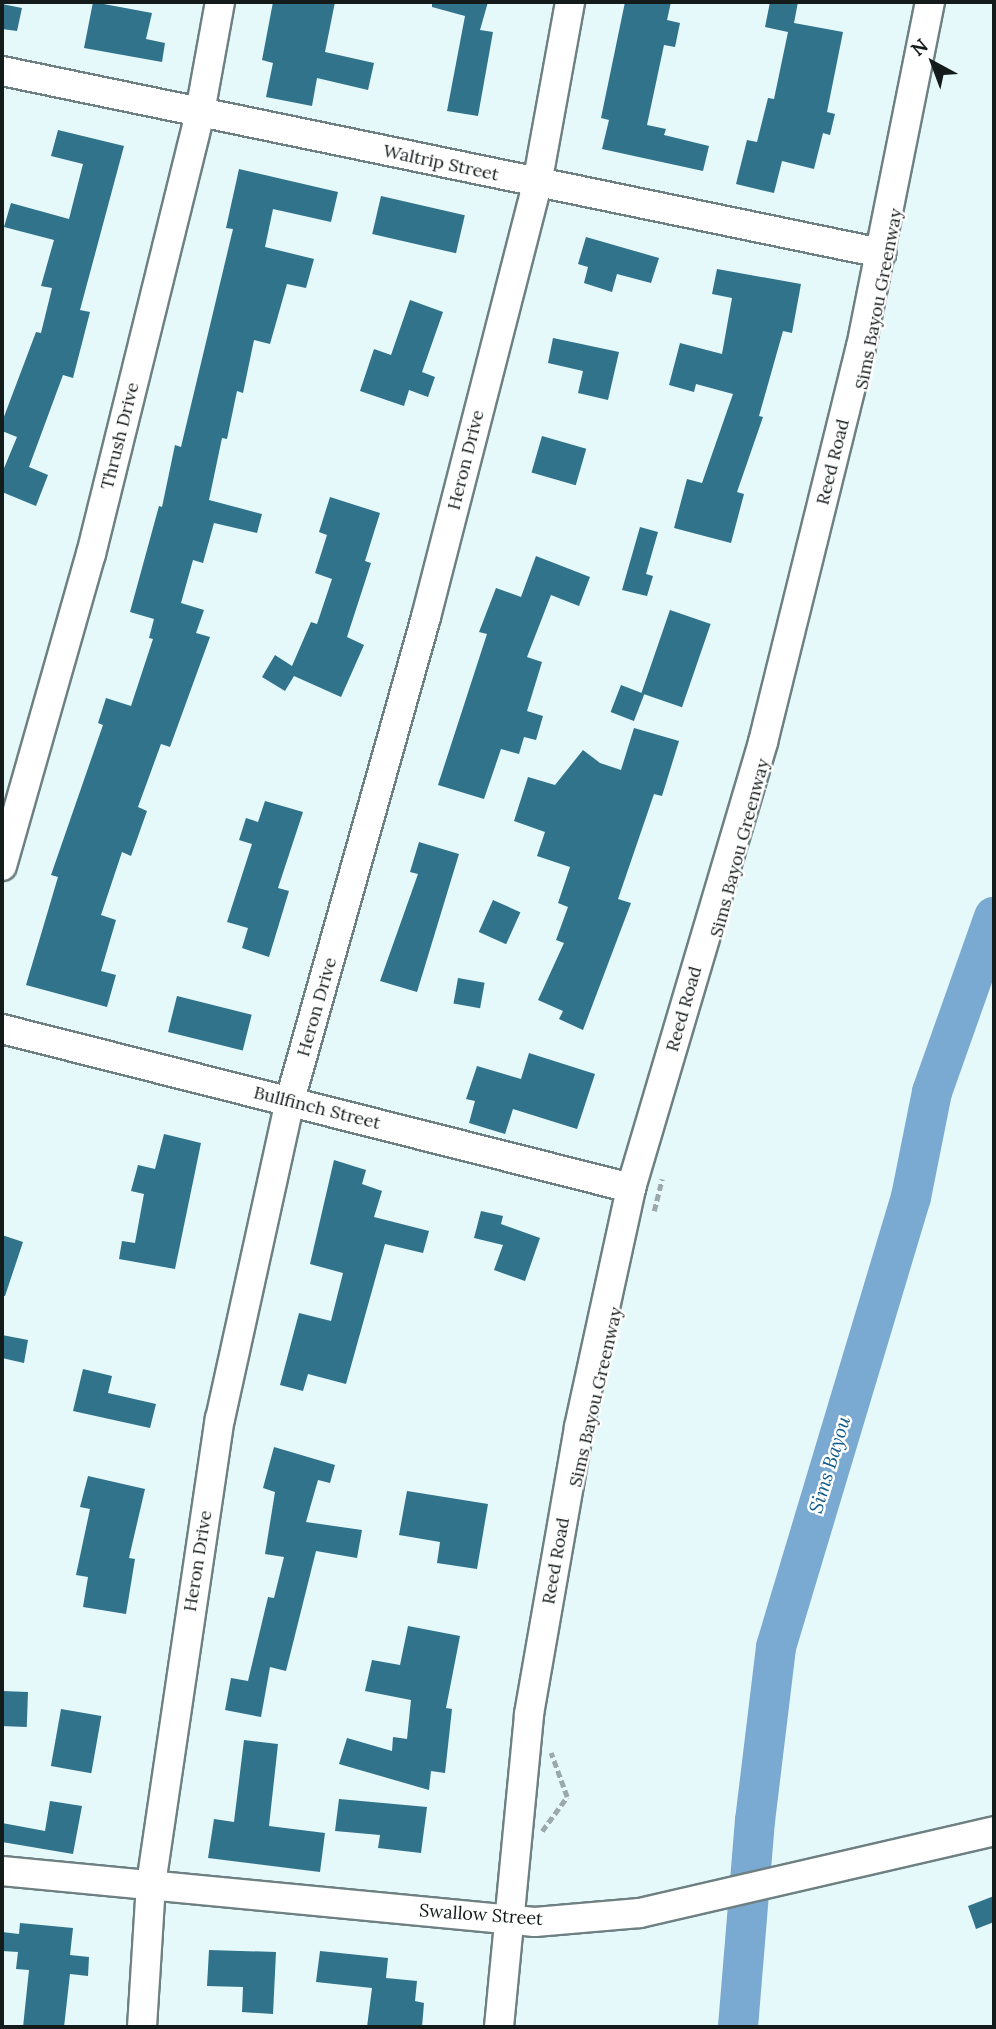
<!DOCTYPE html>
<html>
<head>
<meta charset="utf-8">
<style>
	body { margin:0 }
	#map { position:relative; width:996px; height:2029px; overflow:hidden; background:#e5f8fa; font-family:Lora,serif }
	div>[style] { position:absolute }
	[style*='--x'] { left:calc(var(--x)*1px); top:calc(var(--y)*1px); width:calc(var(--w)*1px); rotate:calc(var(--a)*1deg) }
	.river>* { height:40px; margin:-20px; padding:0 20px; transform-origin:20px; border-radius:20px; background:#7aa9d1 }
	.building>* { inset:0; background:#30738b; transform-origin:0 0 }
	.path>* { height:4.5px; margin-top:-2.25px; transform-origin:0; background:repeating-linear-gradient(90deg,#9ba9ab 0 7px,transparent 0 10.5px) }
	.roads { filter:drop-shadow(2px 0 #6f8082) drop-shadow(-2px 0 #6f8082) drop-shadow(0 2px #6f8082) drop-shadow(0 -2px #6f8082) }
	.minor>* { height:28px; margin:-14px; padding:0 14px; transform-origin:14px; border-radius:14px; background:#fff }
	span { translate:-50% -50%; white-space:nowrap; text-align:center; line-height:1.15; -webkit-text-stroke:5px #fff; paint-order:stroke }
	.street-label { font-size:18px; color:#141b1b }
	.water-label { font-size:19px; color:#0d5a8c; font-style:italic }
	.frame { position:absolute; inset:0; border:4px solid #141b1b; pointer-events:none }
	.north { position:absolute; left:898px; top:28px; width:70px; height:70px; -webkit-text-stroke:5px #fff; paint-order:stroke; rotate:319deg; font-size:19px; font-weight:700; line-height:28px; text-align:center; color:#141b1b }
	.north::after { content:''; display:block; margin:auto; width:24px; height:32px; background:#141b1b; clip-path:polygon(50% 0,100% 100%,50% 72%,0 100%) }
</style>
</head>
<body>
<div id="map">
	<div class="river">
		<i style="--x:738;--y:2027;--w:207;--a:-85.3"></i>
		<i style="--x:755;--y:1821;--w:175;--a:-83.1"></i>
		<i style="--x:776;--y:1647;--w:470;--a:-73.3"></i>
		<i style="--x:911;--y:1197;--w:107;--a:-78.7"></i>
		<i style="--x:932;--y:1092;--w:186;--a:-70.5"></i>
	</div>
	<div class="building">
		<i style="clip-path:polygon(93px 2px,152px 13px,146px 39px,165px 43px,162px 62px,84px 48px)"></i>
		<i style="clip-path:polygon(273px 2px,335px 2px,325px 52px,374px 63px,368px 90px,317px 78px,312px 106px,266px 97px,273px 63px,262px 60px)"></i>
		<i style="clip-path:polygon(432px 2px,488px 2px,480px 30px,493px 32px,478px 116px,447px 111px,465px 16px,432px 7px)"></i>
		<i style="clip-path:polygon(625px 2px,671px 2px,667px 20px,680px 23px,675px 47px,664px 45px,647px 125px,666px 129px,664px 135px,709px 146px,703px 171px,602px 149px,609px 120px,601px 118px)"></i>
		<i style="clip-path:polygon(770px 2px,798px 2px,794px 23px,843px 32px,827px 112px,835px 114px,830px 135px,823px 133px,814px 169px,782px 161px,774px 193px,736px 184px,747px 140px,757px 142px,768px 98px,774px 99px,788px 32px,765px 27px)"></i>
		<i style="clip-path:polygon(2px 4px,22px 8px,17px 31px,2px 29px)"></i>
		<i style="clip-path:polygon(58px 130px,124px 146px,80px 310px,90px 312px,73px 378px,63px 375px,29px 467px,48px 475px,36px 506px,2px 492px,2px 473px,17px 437px,2px 431px,2px 422px,36px 332px,41px 333px,52px 288px,41px 286px,54px 240px,4px 227px,11px 203px,69px 219px,83px 164px,51px 156px)"></i>
		<i style="clip-path:polygon(239px 169px,338px 192px,331px 222px,273px 209px,265px 247px,314px 259px,306px 288px,287px 284px,270px 344px,254px 340px,243px 393px,237px 391px,227px 439px,222px 438px,209px 500px,262px 514px,257px 533px,214px 523px,203px 563px,193px 560px,181px 603px,204px 610px,196px 633px,210px 637px,170px 747px,161px 744px,138px 807px,147px 811px,131px 856px,122px 852px,101px 915px,116px 920px,101px 971px,116px 975px,107px 1007px,26px 985px,58px 877px,51px 875px,103px 725px,98px 723px,106px 698px,131px 706px,153px 639px,149px 638px,154px 619px,130px 612px,159px 506px,162px 507px,175px 445px,181px 447px,233px 229px,226px 228px)"></i>
		<i style="left:381px;top:196px;width:86px;height:39px;rotate:13deg"></i>
		<i style="clip-path:polygon(586px 237px,659px 258px,651px 283px,617px 274px,612px 292px,584px 283px,588px 267px,578px 264px)"></i>
		<i style="clip-path:polygon(717px 269px,801px 284px,792px 333px,783px 331px,759px 416px,763px 417px,737px 492px,744px 494px,731px 543px,674px 528px,687px 479px,702px 483px,733px 394px,696px 384px,694px 392px,669px 385px,680px 343px,722px 354px,732px 298px,712px 294px)"></i>
		<i style="clip-path:polygon(410px 300px,443px 312px,422px 372px,435px 377px,428px 397px,409px 390px,404px 406px,360px 391px,374px 349px,391px 355px)"></i>
		<i style="clip-path:polygon(553px 338px,619px 352px,608px 400px,578px 393px,583px 371px,548px 363px)"></i>
		<i style="left:542px;top:436px;width:46px;height:38px;rotate:16deg"></i>
		<i style="clip-path:polygon(330px 497px,380px 513px,365px 561px,371px 563px,347px 637px,364px 645px,341px 697px,294px 676px,285px 691px,262px 677px,275px 655px,292px 666px,311px 622px,317px 624px,332px 579px,315px 573px,327px 535px,319px 532px)"></i>
		<i style="clip-path:polygon(640px 527px,658px 532px,646px 574px,653px 576px,647px 596px,622px 590px)"></i>
		<i style="clip-path:polygon(536px 556px,590px 577px,579px 606px,551px 595px,527px 657px,542px 662px,527px 711px,543px 716px,536px 740px,524px 737px,519px 754px,501px 749px,484px 799px,438px 785px,487px 634px,479px 632px,496px 588px,521px 597px)"></i>
		<i style="left:670px;top:610px;width:43px;height:88px;rotate:19deg"></i>
		<i style="left:621px;top:685px;width:25px;height:29px;rotate:21deg"></i>
		<i style="clip-path:polygon(634px 728px,679px 741px,662px 796px,654px 794px,618px 899px,631px 903px,583px 1030px,559px 1019px,563px 1011px,538px 1000px,564px 943px,556px 940px,568px 907px,558px 903px,570px 867px,537px 856px,545px 832px,514px 821px,528px 777px,555px 785px,583px 750px,600px 763px,621px 770px)"></i>
		<i style="clip-path:polygon(265px 801px,303px 812px,278px 888px,289px 891px,269px 957px,242px 948px,248px 928px,227px 922px,252px 844px,239px 840px,246px 818px,258px 822px)"></i>
		<i style="clip-path:polygon(419px 842px,459px 854px,417px 992px,380px 981px,418px 874px,410px 872px)"></i>
		<i style="left:493px;top:900px;width:30px;height:35px;rotate:24deg"></i>
		<i style="left:458px;top:978px;width:27px;height:26px;rotate:10deg"></i>
		<i style="left:177px;top:996px;width:77px;height:37px;rotate:14deg"></i>
		<i style="clip-path:polygon(529px 1053px,595px 1074px,577px 1129px,513px 1109px,505px 1134px,469px 1123px,475px 1101px,466px 1099px,477px 1066px,521px 1079px)"></i>
		<i style="clip-path:polygon(164px 1134px,201px 1143px,175px 1269px,119px 1259px,122px 1241px,135px 1243px,144px 1194px,131px 1191px,138px 1165px,155px 1169px)"></i>
		<i style="clip-path:polygon(334px 1160px,366px 1170px,362px 1184px,382px 1191px,374px 1217px,429px 1231px,423px 1253px,385px 1244px,346px 1384px,308px 1374px,303px 1391px,280px 1385px,299px 1313px,331px 1321px,343px 1273px,310px 1264px)"></i>
		<i style="clip-path:polygon(481px 1211px,503px 1216px,501px 1224px,540px 1238px,525px 1281px,494px 1270px,503px 1245px,474px 1238px)"></i>
		<i style="clip-path:polygon(2px 1235px,23px 1242px,5px 1296px,2px 1296px)"></i>
		<i style="clip-path:polygon(2px 1335px,28px 1340px,24px 1363px,2px 1358px)"></i>
		<i style="clip-path:polygon(83px 1369px,112px 1376px,108px 1393px,156px 1404px,150px 1428px,73px 1411px)"></i>
		<i style="clip-path:polygon(274px 1447px,335px 1465px,330px 1483px,318px 1480px,306px 1522px,362px 1530px,357px 1558px,316px 1551px,286px 1671px,270px 1667px,261px 1717px,225px 1710px,231px 1678px,248px 1681px,268px 1597px,274px 1598px,284px 1557px,265px 1554px,275px 1492px,263px 1488px)"></i>
		<i style="clip-path:polygon(88px 1476px,145px 1489px,129px 1558px,135px 1559px,126px 1614px,83px 1607px,88px 1577px,76px 1575px,90px 1509px,80px 1507px)"></i>
		<i style="clip-path:polygon(407px 1491px,488px 1504px,477px 1569px,437px 1563px,440px 1542px,399px 1535px)"></i>
		<i style="clip-path:polygon(408px 1626px,460px 1636px,446px 1708px,452px 1709px,445px 1773px,431px 1771px,429px 1790px,339px 1764px,347px 1738px,392px 1751px,393px 1737px,407px 1739px,411px 1700px,365px 1691px,372px 1660px,400px 1665px)"></i>
		<i style="left:2px;top:1691px;width:26px;height:35px;rotate:2deg"></i>
		<i style="left:61px;top:1709px;width:41px;height:58px;rotate:10deg"></i>
		<i style="clip-path:polygon(244px 1740px,278px 1744px,269px 1826px,325px 1833px,320px 1872px,208px 1858px,214px 1819px,234px 1822px)"></i>
		<i style="clip-path:polygon(339px 1799px,427px 1807px,421px 1853px,378px 1848px,380px 1835px,335px 1831px)"></i>
		<i style="clip-path:polygon(50px 1801px,82px 1806px,73px 1854px,2px 1842px,2px 1823px,45px 1831px)"></i>
		<i style="clip-path:polygon(994px 1896px,994px 1922px,976px 1929px,968px 1906px)"></i>
		<i style="clip-path:polygon(20px 1923px,73px 1928px,70px 1955px,89px 1957px,88px 1976px,70px 1974px,64px 2027px,23px 2027px,29px 1970px,16px 1969px,18px 1952px,2px 1951px,2px 1932px,19px 1934px)"></i>
		<i style="clip-path:polygon(209px 1950px,276px 1952px,273px 2014px,242px 2012px,243px 1987px,207px 1986px)"></i>
		<i style="clip-path:polygon(320px 1951px,388px 1958px,386px 1978px,417px 1981px,415px 2001px,424px 2003px,422px 2027px,367px 2027px,372px 1988px,316px 1982px)"></i>
	</div>
	<div class="path">
		<i style="--x:654;--y:1211;--w:33;--a:-76"></i>
		<i style="--x:542;--y:1831;--w:42;--a:-53.7"></i>
		<i style="--x:567;--y:1797;--w:47;--a:-110"></i>
	</div>
	<div class="roads">
		<div class="minor">
			<i style="--x:2;--y:71;--w:898;--a:11.7"></i>
			<i style="--x:2;--y:866;--w:324;--a:-74.1"></i>
			<i style="--x:91;--y:554;--w:455;--a:-76.1"></i>
			<i style="--x:200;--y:112;--w:112;--a:-79.7"></i>
			<i style="--x:2;--y:1029;--w:649;--a:14.19"></i>
			<i style="--x:2;--y:1871;--w:535;--a:5.47"></i>
			<i style="--x:535;--y:1922;--w:105;--a:-4.9"></i>
			<i style="--x:640;--y:1913;--w:363;--a:-13"></i>
			<i style="--x:142;--y:2027;--w:143;--a:-86.4"></i>
			<i style="--x:151;--y:1884;--w:470;--a:-81.6"></i>
			<i style="--x:220;--y:1419;--w:327;--a:-77.6"></i>
			<i style="--x:290;--y:1100;--w:502;--a:-74.27"></i>
			<i style="--x:426;--y:617;--w:447;--a:-75.6"></i>
			<i style="--x:537;--y:184;--w:185;--a:-79.7"></i>
			<i style="--x:499;--y:2027;--w:314;--a:-84.5"></i>
			<i style="--x:529;--y:1714;--w:291;--a:-80.1"></i>
			<i style="--x:579;--y:1427;--w:245;--a:-77.7"></i>
			<i style="--x:631;--y:1188;--w:465;--a:-73.5"></i>
			<i style="--x:763;--y:742;--w:407;--a:-76.1"></i>
			<i style="--x:861;--y:347;--w:352;--a:-78.7"></i>
		</div>
	</div>
	<div class="street-label">
		<span style="left:441px;top:163px;rotate:12deg">Waltrip Street</span>
		<span style="left:879px;top:299px;rotate:-79deg">Sims Bayou Greenway</span>
		<span style="left:120px;top:436px;rotate:-76deg">Thrush Drive</span>
		<span style="left:466px;top:460px;rotate:-76deg">Heron Drive</span>
		<span style="left:833px;top:462px;rotate:-76deg">Reed Road</span>
		<span style="left:740px;top:848px;rotate:-75deg">Sims Bayou Greenway</span>
		<span style="left:317px;top:1007px;rotate:-74deg">Heron Drive</span>
		<span style="left:684px;top:1009px;rotate:-74deg">Reed Road</span>
		<span style="left:317px;top:1108px;rotate:14deg">Bullfinch Street</span>
		<span style="left:596px;top:1397px;rotate:-77deg">Sims Bayou Greenway</span>
		<span style="left:198px;top:1561px;rotate:-81deg">Heron Drive</span>
		<span style="left:556px;top:1561px;rotate:-80deg">Reed Road</span>
		<span style="left:481px;top:1915px;rotate:4deg">Swallow Street</span>
	</div>
	<div class="water-label">
		<span style="left:830px;top:1465px;rotate:-73deg">Sims Bayou</span>
	</div>
	<div class="frame"></div>
	<div class="north">N</div>
</div>
</body>
</html>
